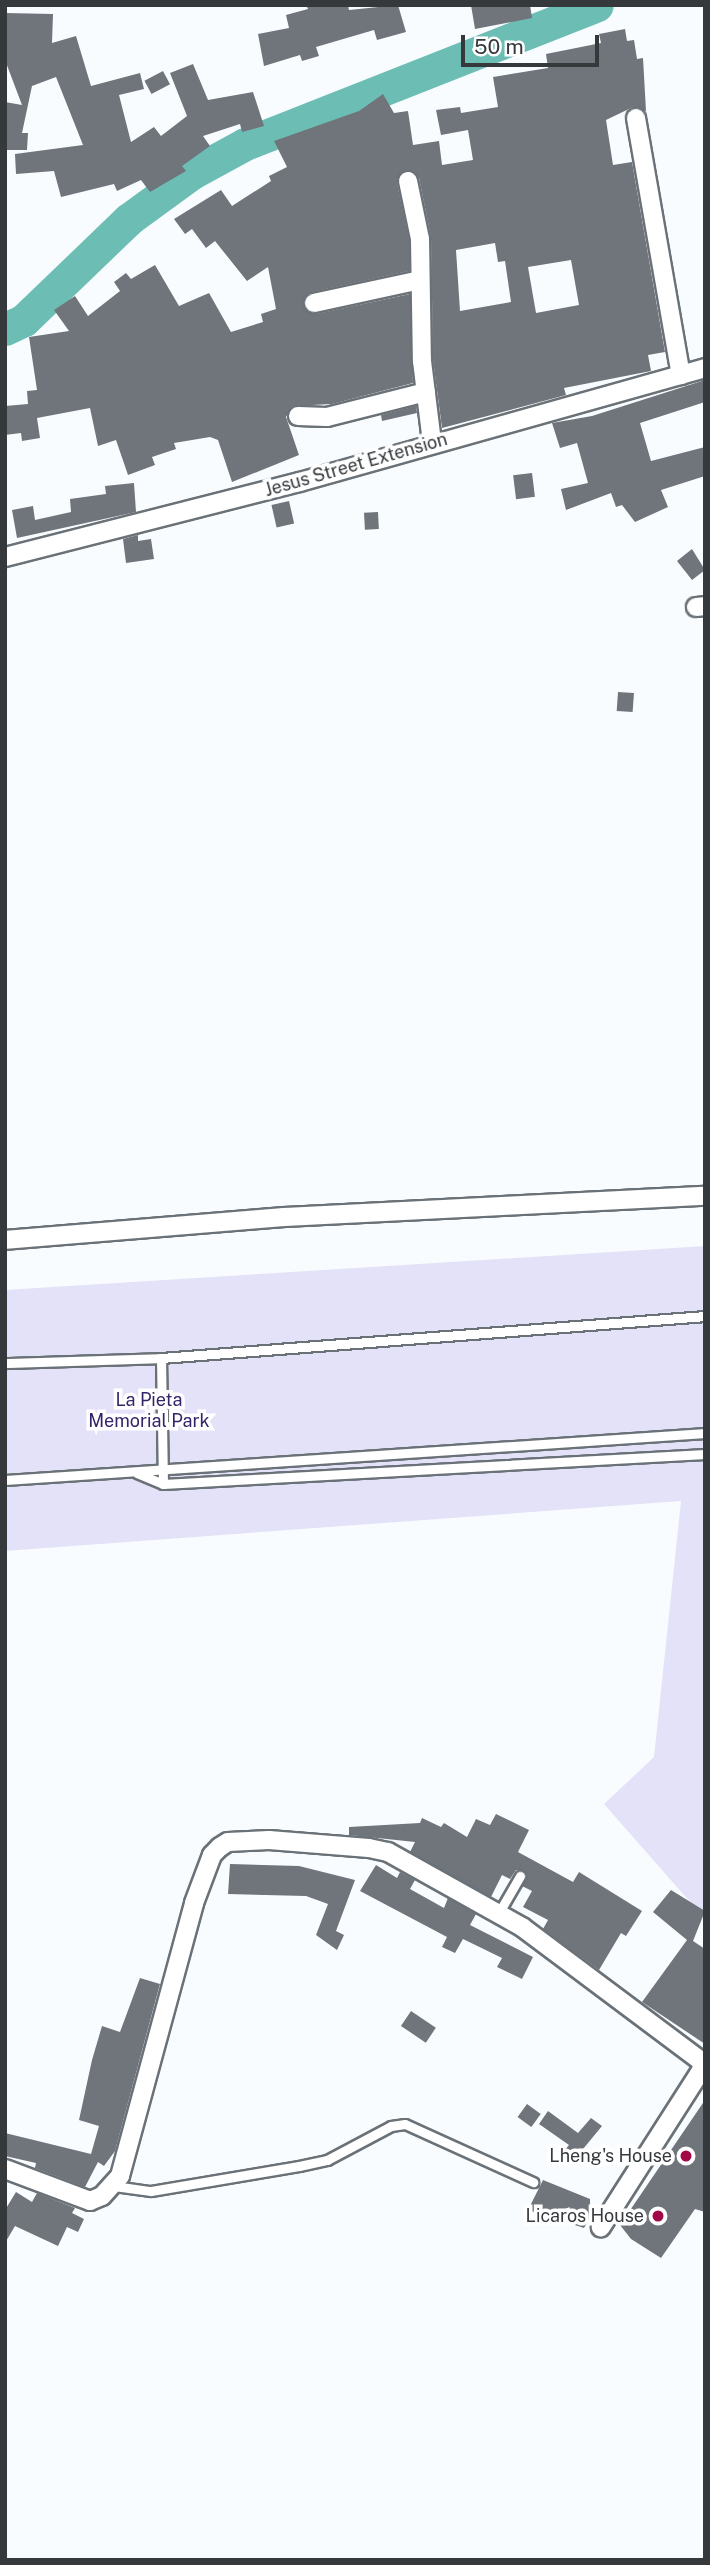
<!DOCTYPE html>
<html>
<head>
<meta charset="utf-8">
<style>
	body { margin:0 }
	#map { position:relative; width:710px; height:2565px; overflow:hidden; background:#f9fcff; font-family:"Public Sans",sans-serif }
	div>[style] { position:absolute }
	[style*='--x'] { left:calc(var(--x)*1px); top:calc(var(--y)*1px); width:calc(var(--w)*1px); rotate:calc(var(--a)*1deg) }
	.green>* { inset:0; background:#e4e2f8 }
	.river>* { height:33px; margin:-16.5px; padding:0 16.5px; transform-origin:16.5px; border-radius:16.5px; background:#6cbeb5 }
	.building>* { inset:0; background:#70747b; transform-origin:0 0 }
	.roads { filter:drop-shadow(2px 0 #6a7278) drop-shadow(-2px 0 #6a7278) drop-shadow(0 2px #6a7278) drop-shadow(0 -2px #6a7278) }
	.lane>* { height:9px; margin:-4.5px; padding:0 4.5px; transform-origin:4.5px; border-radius:4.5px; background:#fff }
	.street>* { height:18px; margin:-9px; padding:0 9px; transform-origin:9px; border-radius:9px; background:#fff }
	.dots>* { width:19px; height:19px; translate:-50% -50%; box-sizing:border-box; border:4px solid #fff; border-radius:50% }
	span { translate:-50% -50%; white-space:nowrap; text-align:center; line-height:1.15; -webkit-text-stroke:7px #fff; paint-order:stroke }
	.street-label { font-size:18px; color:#35393b }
	.park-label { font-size:18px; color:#352568 }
	.poi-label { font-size:18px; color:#35393b }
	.right { translate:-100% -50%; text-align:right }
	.frame { position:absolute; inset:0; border:7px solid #35393b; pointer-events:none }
	.scale { position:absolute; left:461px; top:35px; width:138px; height:32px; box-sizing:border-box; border:4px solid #35393b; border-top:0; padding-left:9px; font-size:21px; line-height:24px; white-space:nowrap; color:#35393b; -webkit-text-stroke:5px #fff; paint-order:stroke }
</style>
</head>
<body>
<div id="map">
	<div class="green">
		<i style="clip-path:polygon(705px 1246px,705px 1919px,604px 1804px,654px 1757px,681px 1501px,5px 1551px,5px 1290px)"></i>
	</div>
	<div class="river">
		<i style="--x:5;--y:329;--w:21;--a:-25"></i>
		<i style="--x:24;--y:320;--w:146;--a:-43.9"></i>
		<i style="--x:129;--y:219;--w:78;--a:-36.1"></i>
		<i style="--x:192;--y:173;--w:60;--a:-28.7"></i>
		<i style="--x:245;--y:144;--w:378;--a:-21.5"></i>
	</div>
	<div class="building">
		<i style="clip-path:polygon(306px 5px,348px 5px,349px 10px,398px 5px,406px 32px,377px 40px,374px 30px,316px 47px,319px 56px,302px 61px,300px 55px,264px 66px,258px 34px,289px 28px,286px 15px,308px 9px)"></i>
		<i style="clip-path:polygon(471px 5px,530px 5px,532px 18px,475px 29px)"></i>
		<i style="clip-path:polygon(5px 13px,53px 14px,52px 43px,76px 36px,91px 86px,140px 73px,144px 89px,119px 95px,131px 142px,154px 127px,161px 136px,187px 116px,170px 73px,193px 64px,208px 100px,253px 92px,264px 126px,242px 132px,240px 124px,203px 136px,210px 146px,182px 166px,186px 171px,150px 192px,141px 180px,117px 191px,114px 184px,61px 197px,54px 171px,16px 174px,15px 154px,83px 145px,56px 77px,32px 86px,22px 133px,28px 133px,27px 150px,5px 150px,5px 102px,22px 105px,5px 60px)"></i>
		<i style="clip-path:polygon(evenodd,625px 29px,627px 41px,634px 40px,637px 59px,643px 58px,646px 111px,633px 107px,606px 120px,613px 165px,632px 162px,665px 352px,648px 355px,651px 371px,564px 388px,566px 395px,442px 428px,433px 360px,431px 237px,419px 178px,406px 170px,397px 183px,409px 240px,409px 271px,312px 292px,303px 305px,316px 314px,410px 294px,413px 383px,332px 404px,292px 406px,286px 417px,299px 455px,232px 482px,218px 440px,210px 437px,174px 443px,176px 449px,152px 457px,155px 465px,128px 475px,116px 440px,98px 446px,90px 408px,37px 418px,40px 438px,22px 441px,21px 433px,5px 435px,5px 406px,28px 404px,27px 391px,37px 390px,29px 337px,69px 331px,54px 310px,75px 296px,88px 316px,120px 291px,114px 282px,126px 273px,131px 279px,155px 265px,179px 306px,209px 293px,231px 332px,263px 322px,261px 314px,276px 309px,268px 267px,247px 281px,215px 241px,206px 248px,192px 229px,185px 234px,174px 219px,221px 190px,232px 206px,271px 181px,269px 176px,287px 167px,274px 141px,359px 111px,383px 94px,394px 113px,408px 111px,413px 145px,439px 141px,442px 165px,473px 160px,468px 130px,441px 135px,436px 110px,460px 107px,461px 113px,498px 107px,493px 77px,548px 68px,546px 54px,601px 43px,599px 34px,625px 29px,495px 243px,498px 262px,505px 261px,511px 302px,460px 311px,456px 250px,495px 243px,625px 29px,571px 260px,579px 305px,536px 313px,528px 267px,571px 260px)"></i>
		<i style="left:163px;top:71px;width:15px;height:21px;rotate:62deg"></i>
		<i style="clip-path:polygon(705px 380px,705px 402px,640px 423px,651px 461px,705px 447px,705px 476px,661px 490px,668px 507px,635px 522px,622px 505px,616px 507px,611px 493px,566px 510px,561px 489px,588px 483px,577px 443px,560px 448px,552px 423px,592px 416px)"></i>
		<i style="clip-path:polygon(416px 406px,417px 413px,382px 421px,381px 415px)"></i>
		<i style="left:532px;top:473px;width:24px;height:19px;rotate:83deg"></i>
		<i style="clip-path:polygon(134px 483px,136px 512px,17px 538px,12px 510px,33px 506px,35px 520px,71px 512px,70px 499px,106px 494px,105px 486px)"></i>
		<i style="left:289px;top:501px;width:23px;height:18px;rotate:77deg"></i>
		<i style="left:378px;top:512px;width:17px;height:14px;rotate:87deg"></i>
		<i style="clip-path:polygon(138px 535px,138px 541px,151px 539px,154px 559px,126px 563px,123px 539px)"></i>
		<i style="clip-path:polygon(692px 549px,705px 570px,692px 580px,677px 561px)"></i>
		<i style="left:618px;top:692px;width:16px;height:19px;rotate:4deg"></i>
		<i style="clip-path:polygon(496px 1814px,529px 1830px,518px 1852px,573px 1882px,579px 1872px,642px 1911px,626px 1936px,621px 1933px,599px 1970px,543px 1929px,548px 1920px,523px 1907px,532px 1891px,522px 1886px,527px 1877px,523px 1870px,516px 1870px,510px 1879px,502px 1875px,491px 1897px,410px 1852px,415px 1842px,349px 1835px,349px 1827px,420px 1823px,422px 1818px,441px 1827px,444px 1823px,467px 1837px,476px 1819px,490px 1825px)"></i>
		<i style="clip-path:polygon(230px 1864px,299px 1866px,355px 1880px,336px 1931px,344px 1935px,337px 1950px,316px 1935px,328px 1904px,306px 1896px,228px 1894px)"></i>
		<i style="clip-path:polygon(376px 1865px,397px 1878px,400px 1872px,415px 1880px,410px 1889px,444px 1908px,448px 1898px,476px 1914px,470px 1925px,533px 1957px,522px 1979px,497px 1967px,502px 1958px,463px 1939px,455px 1953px,442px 1947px,447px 1937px,360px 1891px)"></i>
		<i style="clip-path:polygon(671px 1890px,705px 1911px,693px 1941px,705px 1949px,705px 2044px,642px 2002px,687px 1940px,653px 1912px)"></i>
		<i style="clip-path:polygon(140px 1978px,160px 1984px,115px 2151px,104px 2166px,98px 2162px,85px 2187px,35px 2168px,36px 2163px,5px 2156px,5px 2133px,91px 2154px,99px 2126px,79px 2120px,92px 2060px,102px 2026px,120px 2032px)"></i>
		<i style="left:411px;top:2011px;width:30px;height:18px;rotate:34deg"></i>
		<i style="clip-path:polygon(705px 2100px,705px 2212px,695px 2209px,661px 2258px,631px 2239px,620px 2225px)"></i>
		<i style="left:527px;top:2104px;width:17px;height:16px;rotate:36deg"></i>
		<i style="clip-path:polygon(548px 2111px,578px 2133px,591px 2118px,602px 2126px,574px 2160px,564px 2151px,569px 2145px,539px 2124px)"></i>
		<i style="clip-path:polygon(543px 2180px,590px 2199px,590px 2217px,584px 2228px,528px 2210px)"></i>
		<i style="clip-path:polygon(16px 2192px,32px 2202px,37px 2193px,75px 2208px,72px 2213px,84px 2219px,78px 2232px,67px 2227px,58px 2246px,15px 2226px,5px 2243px,5px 2210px)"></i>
	</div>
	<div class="roads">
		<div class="lane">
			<i style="--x:5;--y:1363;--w:156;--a:-1.8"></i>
			<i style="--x:137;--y:1473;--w:28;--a:23"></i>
			<i style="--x:163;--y:1484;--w:543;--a:-3.17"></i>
			<i style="--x:5;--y:1480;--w:702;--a:-3.84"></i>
			<i style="--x:163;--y:1484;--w:126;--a:-90.9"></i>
			<i style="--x:161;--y:1358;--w:546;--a:-4.41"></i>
			<i style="--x:498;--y:1914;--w:44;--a:-59.9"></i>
			<i style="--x:114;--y:2186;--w:37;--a:8"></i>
			<i style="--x:151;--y:2191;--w:150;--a:-9.6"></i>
			<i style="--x:299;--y:2166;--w:29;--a:-12"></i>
			<i style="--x:327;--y:2160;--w:72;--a:-28"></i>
			<i style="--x:391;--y:2126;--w:14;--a:-8"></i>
			<i style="--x:405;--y:2124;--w:141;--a:24.4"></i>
		</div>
		<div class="street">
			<i style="--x:636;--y:118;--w:261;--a:80.1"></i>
			<i style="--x:408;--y:181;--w:59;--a:78.3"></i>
			<i style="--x:420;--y:239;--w:122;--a:89.1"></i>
			<i style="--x:422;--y:361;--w:83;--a:83"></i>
			<i style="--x:314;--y:303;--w:108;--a:-12.2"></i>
			<i style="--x:298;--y:416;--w:29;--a:2"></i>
			<i style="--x:327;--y:417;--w:102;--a:-14.2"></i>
			<i style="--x:5;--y:557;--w:304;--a:-14.3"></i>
			<i style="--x:300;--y:482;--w:421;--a:-15.7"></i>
			<i style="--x:696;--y:607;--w:9;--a:-6"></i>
			<i style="--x:5;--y:1240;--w:280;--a:-4.7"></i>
			<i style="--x:284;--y:1217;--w:422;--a:-2.9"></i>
			<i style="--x:5;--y:2169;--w:91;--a:20.6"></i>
			<i style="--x:90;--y:2201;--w:13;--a:-23"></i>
			<i style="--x:102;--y:2196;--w:27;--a:-48"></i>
			<i style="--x:120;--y:2176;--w:283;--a:-74.8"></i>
			<i style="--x:194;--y:1903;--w:51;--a:-69.4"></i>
			<i style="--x:212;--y:1855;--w:11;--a:-45"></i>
			<i style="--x:220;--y:1847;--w:9;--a:-32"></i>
			<i style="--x:228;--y:1842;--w:41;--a:-2.8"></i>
			<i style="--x:269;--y:1840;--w:100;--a:4.6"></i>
			<i style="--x:369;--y:1848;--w:19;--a:12"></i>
			<i style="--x:388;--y:1852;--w:154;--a:29.2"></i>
			<i style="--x:522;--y:1927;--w:224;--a:36.8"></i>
			<i style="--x:701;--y:2061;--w:8;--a:83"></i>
			<i style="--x:702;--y:2069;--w:188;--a:122.6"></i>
		</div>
	</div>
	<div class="dots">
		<i style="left:686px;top:2156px;background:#a20846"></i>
		<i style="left:658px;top:2216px;background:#a20846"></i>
	</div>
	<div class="street-label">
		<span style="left:356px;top:465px;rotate:-16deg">Jesus Street Extension</span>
	</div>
	<div class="park-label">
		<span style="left:149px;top:1411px">La Pieta<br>Memorial Park</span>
	</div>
	<div class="poi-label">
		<span class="right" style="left:672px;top:2156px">Lheng's House</span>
		<span class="right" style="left:644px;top:2216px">Licaros House</span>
	</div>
	<div class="frame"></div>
	<div class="scale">50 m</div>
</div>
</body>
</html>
